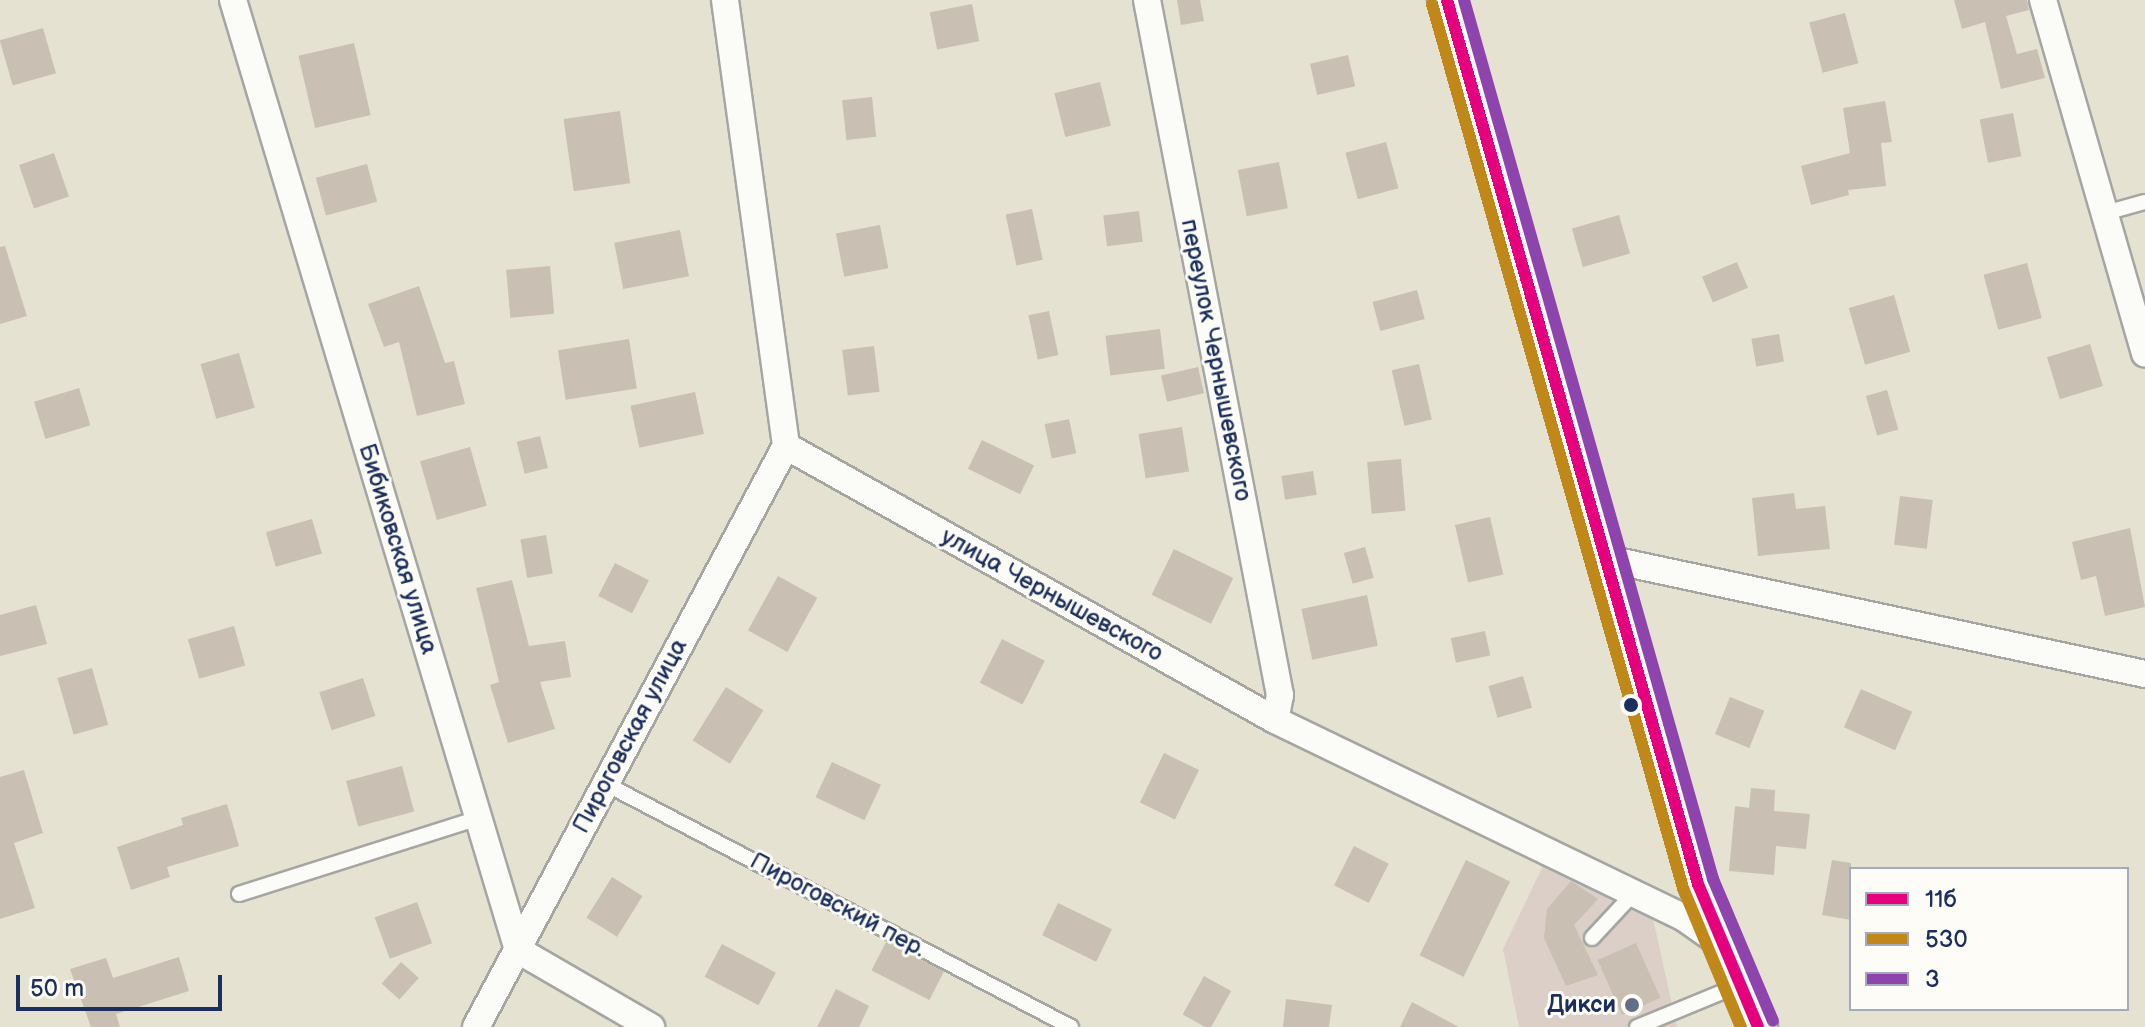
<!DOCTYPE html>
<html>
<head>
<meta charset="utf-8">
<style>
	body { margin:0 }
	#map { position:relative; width:2145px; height:1027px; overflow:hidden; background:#e6e2d2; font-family:"Balsamiq Sans",sans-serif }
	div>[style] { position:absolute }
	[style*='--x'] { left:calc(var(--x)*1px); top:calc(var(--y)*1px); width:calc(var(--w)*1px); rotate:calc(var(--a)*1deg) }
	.industrial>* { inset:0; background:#dbcfc8 }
	.building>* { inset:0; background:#c9bfb3; transform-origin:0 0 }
	.roads { filter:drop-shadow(2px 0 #a5a5a2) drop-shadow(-2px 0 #a5a5a2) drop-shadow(0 2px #a5a5a2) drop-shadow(0 -2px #a5a5a2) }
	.lane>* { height:14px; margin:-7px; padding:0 7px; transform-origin:7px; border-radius:7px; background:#fbfbf8 }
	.street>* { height:26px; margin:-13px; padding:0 13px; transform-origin:13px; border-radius:13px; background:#fbfbf8 }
	.secondary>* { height:38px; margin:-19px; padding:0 19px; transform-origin:19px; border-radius:19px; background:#fbfbf8 }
	.bus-1>* { height:12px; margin:-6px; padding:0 6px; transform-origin:6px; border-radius:6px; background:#e5007d }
	.bus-2>* { height:12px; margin:-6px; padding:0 6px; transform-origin:6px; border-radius:6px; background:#c08818 }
	.bus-3>* { height:12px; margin:-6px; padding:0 6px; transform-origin:6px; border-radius:6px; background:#8e44ad }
	.dots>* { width:22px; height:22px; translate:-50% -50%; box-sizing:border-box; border:4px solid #fdfcf7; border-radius:50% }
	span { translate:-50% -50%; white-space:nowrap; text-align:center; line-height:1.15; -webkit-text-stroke:6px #fdfcf7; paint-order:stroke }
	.street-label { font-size:24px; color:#1b2f5e }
	.poi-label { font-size:24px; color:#1b2f5e; font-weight:700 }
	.right { translate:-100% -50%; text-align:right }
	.legend { position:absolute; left:1849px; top:867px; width:280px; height:144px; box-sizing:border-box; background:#fdfcf7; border:2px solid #a3aaba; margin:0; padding:10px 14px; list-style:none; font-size:24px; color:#1b2f5e }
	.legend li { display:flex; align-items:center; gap:16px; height:40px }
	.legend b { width:40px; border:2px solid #a3aaba }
	.scale { position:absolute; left:16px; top:975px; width:206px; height:36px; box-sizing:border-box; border:4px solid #1b2f5e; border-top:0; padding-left:10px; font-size:24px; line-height:28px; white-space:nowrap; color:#1b2f5e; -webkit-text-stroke:6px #fdfcf7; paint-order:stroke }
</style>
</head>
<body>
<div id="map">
	<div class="industrial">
		<i style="clip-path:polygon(1544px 864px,1652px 914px,1677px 1027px,1519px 1027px,1503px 949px)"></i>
	</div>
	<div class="building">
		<i style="clip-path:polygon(1177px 0,1200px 0,1204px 21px,1181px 25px)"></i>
		<i style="clip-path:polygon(1954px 0,2027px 0,2029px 10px,2006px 16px,2017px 54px,2037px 49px,2045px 78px,2001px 89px,1985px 22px,1962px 29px)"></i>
		<i style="left:972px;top:4px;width:38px;height:43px;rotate:79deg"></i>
		<i style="left:1845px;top:13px;width:52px;height:37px;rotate:75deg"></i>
		<i style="left:43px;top:28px;width:47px;height:45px;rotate:74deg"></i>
		<i style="left:354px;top:43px;width:74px;height:57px;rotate:77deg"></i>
		<i style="left:1348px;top:55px;width:32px;height:39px;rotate:77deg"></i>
		<i style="left:1100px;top:82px;width:45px;height:47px;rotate:76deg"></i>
		<i style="left:872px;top:97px;width:40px;height:30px;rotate:84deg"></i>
		<i style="clip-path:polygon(1885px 101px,1892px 142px,1881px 143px,1886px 186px,1848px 190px,1849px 195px,1811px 205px,1801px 166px,1850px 153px,1843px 108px)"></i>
		<i style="left:620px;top:111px;width:73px;height:57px;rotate:82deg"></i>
		<i style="left:2013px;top:113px;width:44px;height:34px;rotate:79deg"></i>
		<i style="left:1386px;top:142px;width:48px;height:42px;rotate:75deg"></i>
		<i style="left:54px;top:153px;width:46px;height:37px;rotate:71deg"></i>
		<i style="left:1279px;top:162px;width:47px;height:42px;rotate:79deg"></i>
		<i style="left:367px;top:164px;width:39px;height:53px;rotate:75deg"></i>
		<i style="left:1032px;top:209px;width:52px;height:27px;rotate:78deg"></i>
		<i style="left:1139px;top:211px;width:31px;height:36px;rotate:83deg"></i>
		<i style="left:1619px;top:215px;width:40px;height:49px;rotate:74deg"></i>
		<i style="left:880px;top:225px;width:44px;height:45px;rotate:79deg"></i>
		<i style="left:680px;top:230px;width:47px;height:67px;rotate:79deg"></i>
		<i style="clip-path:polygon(5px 246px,27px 316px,0 324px,0 247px)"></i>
		<i style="left:1737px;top:262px;width:28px;height:38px;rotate:67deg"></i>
		<i style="left:2027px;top:263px;width:57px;height:45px;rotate:75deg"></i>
		<i style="left:550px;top:266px;width:48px;height:44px;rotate:85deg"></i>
		<i style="clip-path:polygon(419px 286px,445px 363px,454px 361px,465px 404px,417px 416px,399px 342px,384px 347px,368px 304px)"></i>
		<i style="left:1417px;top:290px;width:30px;height:46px;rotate:75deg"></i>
		<i style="left:1894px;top:295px;width:59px;height:47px;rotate:74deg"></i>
		<i style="left:1049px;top:311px;width:45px;height:21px;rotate:78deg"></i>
		<i style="left:1160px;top:329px;width:40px;height:55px;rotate:83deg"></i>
		<i style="left:1779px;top:334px;width:28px;height:28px;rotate:80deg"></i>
		<i style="left:629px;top:339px;width:50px;height:72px;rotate:81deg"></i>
		<i style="left:2090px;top:344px;width:44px;height:45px;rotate:73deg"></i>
		<i style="left:874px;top:346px;width:46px;height:32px;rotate:83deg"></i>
		<i style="left:239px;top:353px;width:57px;height:40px;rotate:74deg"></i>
		<i style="left:1419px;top:364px;width:57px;height:28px;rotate:77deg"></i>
		<i style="left:1198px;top:367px;width:27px;height:38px;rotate:77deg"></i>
		<i style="left:79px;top:388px;width:39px;height:47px;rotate:73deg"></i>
		<i style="left:1887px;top:390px;width:41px;height:22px;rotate:74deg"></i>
		<i style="left:695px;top:392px;width:43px;height:66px;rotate:78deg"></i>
		<i style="left:1069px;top:419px;width:35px;height:25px;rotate:78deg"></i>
		<i style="left:1182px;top:427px;width:45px;height:44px;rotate:81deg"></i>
		<i style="left:540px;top:436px;width:33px;height:24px;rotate:76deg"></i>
		<i style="left:982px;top:440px;width:58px;height:32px;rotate:26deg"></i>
		<i style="left:470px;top:447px;width:61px;height:52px;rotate:74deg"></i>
		<i style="left:1401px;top:459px;width:52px;height:34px;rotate:85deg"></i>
		<i style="left:1313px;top:471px;width:24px;height:32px;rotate:81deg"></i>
		<i style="clip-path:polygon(1794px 493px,1796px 509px,1825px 506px,1830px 549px,1758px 556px,1752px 498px)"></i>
		<i style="left:1900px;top:496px;width:33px;height:49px;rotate:7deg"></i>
		<i style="left:1490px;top:517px;width:59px;height:36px;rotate:77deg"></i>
		<i style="left:312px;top:519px;width:36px;height:48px;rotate:74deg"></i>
		<i style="clip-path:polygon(2130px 528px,2145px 607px,2105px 616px,2096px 576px,2081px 580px,2072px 542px)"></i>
		<i style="left:546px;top:535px;width:39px;height:26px;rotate:80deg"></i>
		<i style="left:1365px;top:547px;width:32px;height:22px;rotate:74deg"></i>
		<i style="left:1174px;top:549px;width:66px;height:51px;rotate:26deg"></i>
		<i style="left:615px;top:563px;width:38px;height:37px;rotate:27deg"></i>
		<i style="left:778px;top:576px;width:45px;height:62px;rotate:29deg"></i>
		<i style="clip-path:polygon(512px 580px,529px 646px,565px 641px,571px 677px,540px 682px,555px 729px,508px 743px,490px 685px,499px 682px,476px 588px)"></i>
		<i style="left:1367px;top:595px;width:52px;height:67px;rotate:78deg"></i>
		<i style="clip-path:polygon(36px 605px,47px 644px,0 656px,0 615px)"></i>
		<i style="left:234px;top:626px;width:41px;height:48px;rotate:74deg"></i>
		<i style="left:1485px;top:631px;width:25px;height:35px;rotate:78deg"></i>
		<i style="left:1002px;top:639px;width:48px;height:49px;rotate:27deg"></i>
		<i style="left:92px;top:668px;width:59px;height:36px;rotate:74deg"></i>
		<i style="left:1523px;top:676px;width:33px;height:36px;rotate:74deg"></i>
		<i style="left:363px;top:678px;width:40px;height:46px;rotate:72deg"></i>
		<i style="left:726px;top:687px;width:44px;height:63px;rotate:32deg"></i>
		<i style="left:1861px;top:689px;width:56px;height:42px;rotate:24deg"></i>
		<i style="left:1730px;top:697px;width:37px;height:40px;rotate:22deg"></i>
		<i style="left:1164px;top:753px;width:39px;height:55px;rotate:26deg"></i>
		<i style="left:832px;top:762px;width:54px;height:39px;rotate:25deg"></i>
		<i style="left:402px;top:766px;width:47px;height:58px;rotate:75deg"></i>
		<i style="clip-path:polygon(24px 770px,43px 833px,14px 843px,35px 908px,0 919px,0 777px)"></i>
		<i style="clip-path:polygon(1751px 788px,1775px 790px,1774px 811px,1810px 814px,1806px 849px,1776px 846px,1774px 875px,1729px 871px,1735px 806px,1749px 808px)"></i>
		<i style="clip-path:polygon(227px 804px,239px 846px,167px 867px,170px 877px,131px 890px,117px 847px,183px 825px,181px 818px)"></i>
		<i style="left:1354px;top:846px;width:39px;height:44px;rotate:27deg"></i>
		<i style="left:1466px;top:860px;width:49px;height:106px;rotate:26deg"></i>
		<i style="clip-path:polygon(1832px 860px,1851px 863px,1851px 920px,1822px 915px)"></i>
		<i style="left:612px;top:877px;width:36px;height:48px;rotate:32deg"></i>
		<i style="clip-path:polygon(1571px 881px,1598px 899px,1574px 925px,1598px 975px,1566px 986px,1544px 938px,1547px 909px)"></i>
		<i style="left:417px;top:902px;width:44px;height:45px;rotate:70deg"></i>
		<i style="left:1058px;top:903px;width:60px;height:36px;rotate:26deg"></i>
		<i style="left:886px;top:942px;width:65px;height:32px;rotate:27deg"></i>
		<i style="left:1636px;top:943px;width:60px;height:42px;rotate:66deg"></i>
		<i style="left:722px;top:944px;width:61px;height:37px;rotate:28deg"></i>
		<i style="clip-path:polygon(179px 957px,189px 991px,116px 1014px,120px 1027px,91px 1027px,70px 969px,106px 958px,113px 978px)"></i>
		<i style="left:401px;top:962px;width:24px;height:29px;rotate:42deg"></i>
		<i style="left:1204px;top:976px;width:31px;height:44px;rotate:29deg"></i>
		<i style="clip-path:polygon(836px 989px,869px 1006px,859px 1027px,817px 1027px)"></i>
		<i style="clip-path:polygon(1286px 999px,1332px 1005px,1329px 1027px,1283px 1027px)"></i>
		<i style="clip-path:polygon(1412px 1002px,1459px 1027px,1400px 1027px)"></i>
	</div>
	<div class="roads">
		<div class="lane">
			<i style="--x:2105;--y:213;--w:41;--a:-15.4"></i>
			<i style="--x:604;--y:783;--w:527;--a:27.59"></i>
			<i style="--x:239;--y:894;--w:251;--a:-17.6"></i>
			<i style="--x:1592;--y:938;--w:57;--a:-47.1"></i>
			<i style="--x:1637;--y:1027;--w:108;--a:-22.3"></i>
		</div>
		<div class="street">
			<i style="--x:233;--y:0;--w:992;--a:73.3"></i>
			<i style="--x:518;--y:950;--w:154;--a:30.1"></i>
			<i style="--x:725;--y:0;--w:450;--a:82.2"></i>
			<i style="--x:786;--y:446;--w:561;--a:29.26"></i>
			<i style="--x:1275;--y:720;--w:453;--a:25.8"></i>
			<i style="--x:1683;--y:917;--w:45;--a:35.1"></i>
			<i style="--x:1147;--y:0;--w:708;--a:79.17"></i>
			<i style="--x:1280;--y:695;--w:25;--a:101"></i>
			<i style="--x:2043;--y:0;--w:368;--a:73.9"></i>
			<i style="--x:1603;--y:558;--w:554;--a:12.08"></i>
			<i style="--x:476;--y:1027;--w:659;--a:-61.92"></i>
		</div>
		<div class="secondary">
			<i style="--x:1447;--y:0;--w:919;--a:74.15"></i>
			<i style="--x:1698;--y:884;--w:155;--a:67.2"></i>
		</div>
	</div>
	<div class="bus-1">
		<i style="--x:1447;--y:0;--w:919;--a:74.15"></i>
		<i style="--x:1698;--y:884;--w:155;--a:67.2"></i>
	</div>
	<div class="bus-2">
		<i style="--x:1432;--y:4;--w:919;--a:74.15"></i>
		<i style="--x:1683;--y:888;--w:151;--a:67.4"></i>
	</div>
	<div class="bus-3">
		<i style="--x:1464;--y:0;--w:914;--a:74.18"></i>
		<i style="--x:1713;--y:879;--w:154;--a:67.1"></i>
	</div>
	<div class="dots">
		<i style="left:1631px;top:705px;background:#1b2f5e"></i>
		<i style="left:1632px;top:1005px;background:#626e87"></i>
	</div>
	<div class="street-label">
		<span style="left:1216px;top:360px;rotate:79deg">переулок Чернышевского</span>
		<span style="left:398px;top:549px;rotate:73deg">Бибиковская улица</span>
		<span style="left:1052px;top:595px;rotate:29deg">улица Чернышевского</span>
		<span style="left:630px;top:736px;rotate:-62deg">Пироговская улица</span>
		<span style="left:838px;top:905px;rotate:28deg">Пироговский пер.</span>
	</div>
	<div class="poi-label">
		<span class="right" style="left:1616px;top:1005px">Дикси</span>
	</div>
	<ul class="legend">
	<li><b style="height:10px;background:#e5007d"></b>11б</li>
	<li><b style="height:10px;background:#c08818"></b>530</li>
	<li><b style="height:10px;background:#8e44ad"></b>3</li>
	</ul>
	<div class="scale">50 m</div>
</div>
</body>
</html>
